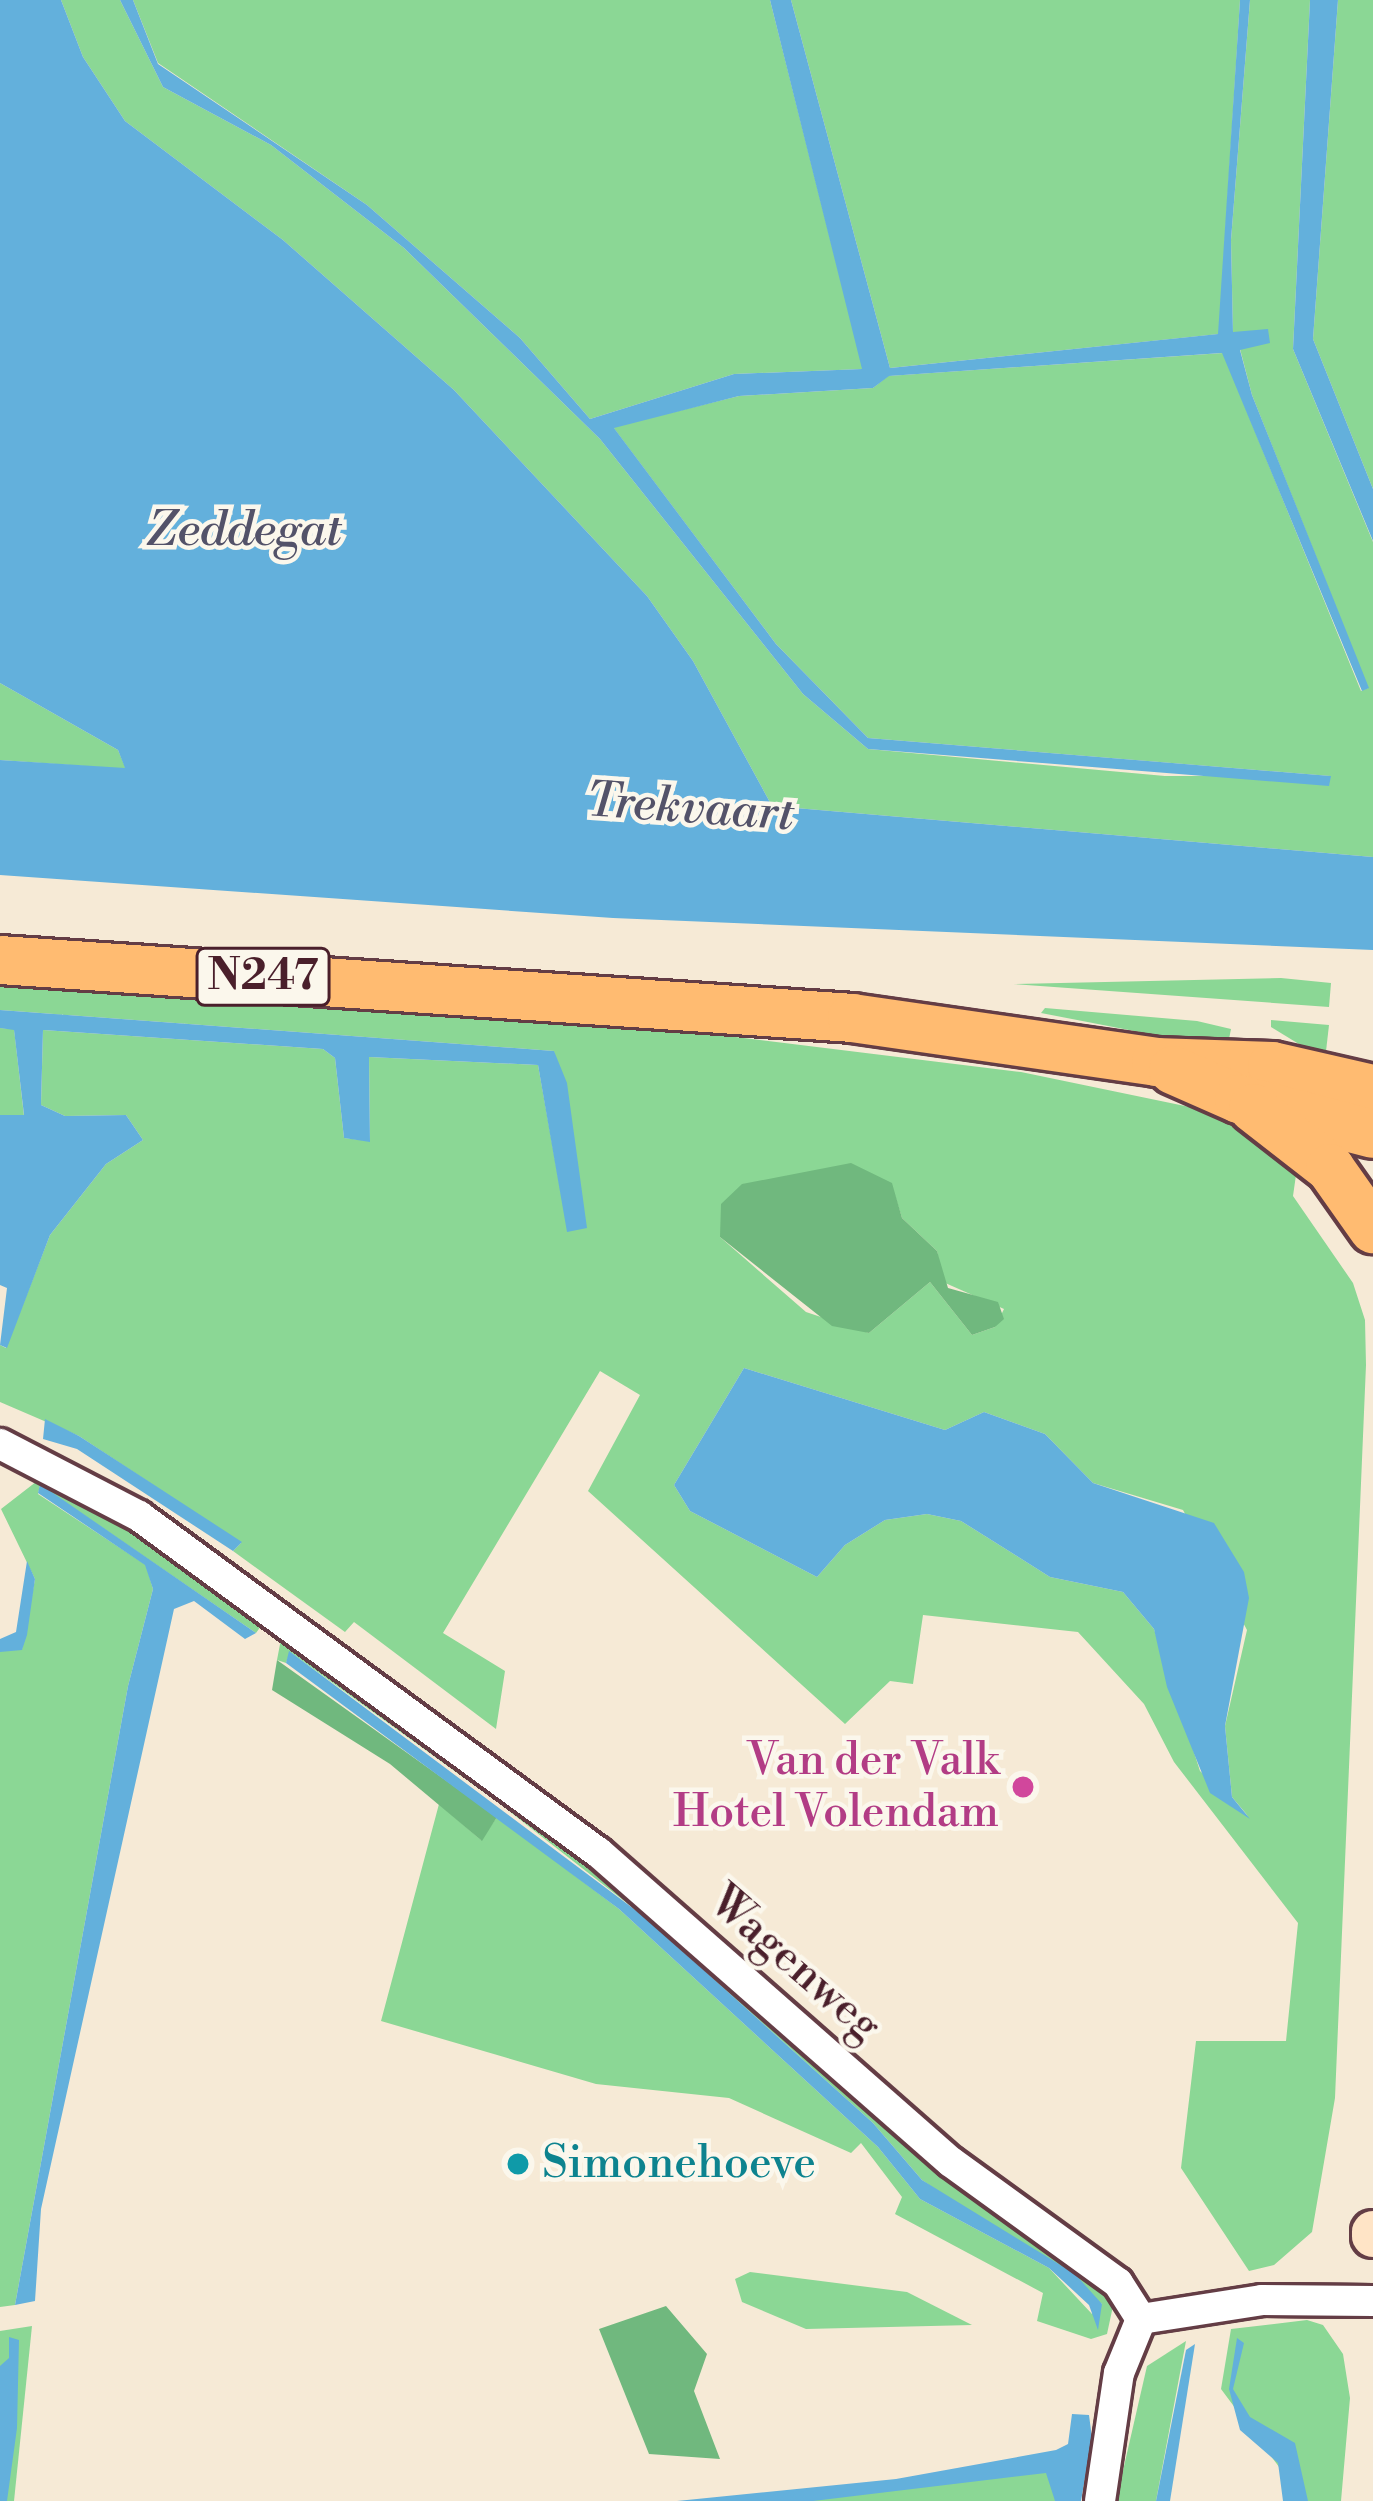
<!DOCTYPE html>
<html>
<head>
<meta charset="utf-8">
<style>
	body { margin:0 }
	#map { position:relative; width:1373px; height:2501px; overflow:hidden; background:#f6ead6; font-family:"Libre Bodoni",serif }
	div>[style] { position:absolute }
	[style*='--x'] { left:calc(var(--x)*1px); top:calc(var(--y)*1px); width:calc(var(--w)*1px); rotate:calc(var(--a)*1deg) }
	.green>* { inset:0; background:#8bd795 }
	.forest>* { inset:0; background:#70b87e }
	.water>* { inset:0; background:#63b0dc }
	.roads { filter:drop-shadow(3px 0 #643d45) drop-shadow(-3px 0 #643d45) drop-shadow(0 3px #643d45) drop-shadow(0 -3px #643d45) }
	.street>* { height:30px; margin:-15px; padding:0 15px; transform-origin:15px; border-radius:15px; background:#fff }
	.secondary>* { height:42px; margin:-21px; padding:0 21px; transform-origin:21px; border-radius:21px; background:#ffe4c6 }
	.primary>* { height:48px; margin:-24px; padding:0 24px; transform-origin:24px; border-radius:24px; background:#ffbb71 }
	.dots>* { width:33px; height:33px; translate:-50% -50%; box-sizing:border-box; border:6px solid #fbf7ec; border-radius:50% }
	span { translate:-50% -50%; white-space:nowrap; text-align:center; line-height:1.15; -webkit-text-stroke:9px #fbf7ec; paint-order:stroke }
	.shield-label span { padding:3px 9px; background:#fbf7ec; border:3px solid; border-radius:9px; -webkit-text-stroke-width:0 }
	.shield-label { font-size:42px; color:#4a1f2b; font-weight:700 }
	.hotel-label { font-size:45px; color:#b23c85 }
	.right { translate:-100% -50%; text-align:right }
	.street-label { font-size:45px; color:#4a1f2b }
	.culture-label { font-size:45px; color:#0d838f }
	.left { translate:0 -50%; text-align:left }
	.water-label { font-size:48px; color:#535269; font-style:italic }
</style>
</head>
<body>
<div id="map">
	<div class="green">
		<i style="clip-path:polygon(61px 0,120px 0,163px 87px,271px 145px,404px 248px,600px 439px,803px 694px,868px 749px,1165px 776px,1330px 776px,868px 738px,776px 644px,613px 427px,739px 396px,873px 388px,888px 376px,1223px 353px,1361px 691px,1368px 688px,1252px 395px,1240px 349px,1267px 330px,1233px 333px,1231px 240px,1250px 0,1310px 0,1293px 349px,1373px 542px,1373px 857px,772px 806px,693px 661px,647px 596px,454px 390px,283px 240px,125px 121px,83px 57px)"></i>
		<i style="clip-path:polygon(133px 0,770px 0,863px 369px,734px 374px,590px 419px,520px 338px,367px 205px,158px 63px)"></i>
		<i style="clip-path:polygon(791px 0,1240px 0,1219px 334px,890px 368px)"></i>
		<i style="clip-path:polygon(1338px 0,1373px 0,1373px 489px,1313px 339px)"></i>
		<i style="clip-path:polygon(0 683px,118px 750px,126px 769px,0 760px)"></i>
		<i style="clip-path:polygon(1281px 978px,1331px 983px,1329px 1007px,1013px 984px)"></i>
		<i style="clip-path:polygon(evenodd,0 982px,671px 1029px,1021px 1072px,1209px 1111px,1298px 1161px,1293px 1196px,1353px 1283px,1365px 1320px,1366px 1365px,1335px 2098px,1312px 2232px,1274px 2265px,1249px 2271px,1181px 2168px,1196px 2041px,1286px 2041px,1298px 1923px,1174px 1762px,1144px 1704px,1078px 1632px,923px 1615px,913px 1684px,890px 1681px,845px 1724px,588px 1491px,640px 1395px,600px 1371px,443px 1633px,505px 1671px,496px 1729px,354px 1622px,345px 1632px,233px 1551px,241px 1543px,79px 1436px,0 1402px,0 1345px,6px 1348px,50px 1235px,106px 1164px,143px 1140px,126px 1115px,65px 1116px,41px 1105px,43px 1030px,323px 1049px,335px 1058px,344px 1138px,370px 1141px,369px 1057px,538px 1065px,568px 1232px,554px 1051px,0 1010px,0 982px,891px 1183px,902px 1218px,937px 1251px,943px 1282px,1004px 1309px,995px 1327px,972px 1335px,930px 1282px,869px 1333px,806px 1312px,720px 1237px,891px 1183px,0 982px,744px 1368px,945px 1430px,984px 1412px,1045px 1434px,1093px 1483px,1183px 1510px,1247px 1630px,1225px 1726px,1232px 1797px,1248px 1816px,1200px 1771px,1154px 1629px,1123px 1592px,1050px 1577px,961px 1521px,927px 1514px,885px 1520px,845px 1545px,817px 1577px,690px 1511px,674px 1485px,744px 1368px)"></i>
		<i style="clip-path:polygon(1045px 1008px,1197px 1021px,1231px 1029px,1227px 1049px,1041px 1013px)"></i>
		<i style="clip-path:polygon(1271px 1020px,1329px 1025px,1325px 1060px,1271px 1027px)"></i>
		<i style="clip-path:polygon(0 1028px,14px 1029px,24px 1116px,0 1115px)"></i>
		<i style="clip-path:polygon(41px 1478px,61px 1480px,254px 1611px,261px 1626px,256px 1633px,40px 1485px,38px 1494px,146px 1565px,153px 1589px,128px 1686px,15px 2305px,0 2307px,0 1639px,22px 1649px,35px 1579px,1px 1509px)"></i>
		<i style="clip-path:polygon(281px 1639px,503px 1792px,1100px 2279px,1113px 2306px,1107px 2334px,1091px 2339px,1037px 2321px,1043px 2293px,895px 2214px,902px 2197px,861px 2143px,851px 2153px,729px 2098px,596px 2084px,381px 2021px,439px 1804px,481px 1840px,497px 1817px,619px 1909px,878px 2147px,920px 2199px,1049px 2268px,1092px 2314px,1102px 2304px,922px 2180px,873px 2123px,646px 1918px,500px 1804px,290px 1652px,286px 1663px,277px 1660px)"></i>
		<i style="clip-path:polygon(750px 2272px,907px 2292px,972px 2325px,806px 2329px,742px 2302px,735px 2279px)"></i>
		<i style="clip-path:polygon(1307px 2320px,1323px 2325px,1343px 2354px,1350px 2398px,1341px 2501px,1292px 2501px,1282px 2471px,1221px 2389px,1231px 2329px)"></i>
		<i style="clip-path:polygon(32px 2326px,14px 2501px,0 2501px,0 2331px)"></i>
		<i style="clip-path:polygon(1186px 2341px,1156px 2501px,1116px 2501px,1147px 2366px)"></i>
		<i style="clip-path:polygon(1076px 2460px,1068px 2501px,786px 2501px)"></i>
	</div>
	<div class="forest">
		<i style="clip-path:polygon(851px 1163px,892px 1183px,902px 1218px,937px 1251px,948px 1288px,998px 1302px,1004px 1319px,995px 1327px,972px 1335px,930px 1282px,869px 1333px,832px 1326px,720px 1237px,721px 1204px,742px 1184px)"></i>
		<i style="clip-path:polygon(277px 1660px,497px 1817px,482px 1841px,390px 1764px,272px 1690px)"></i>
		<i style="clip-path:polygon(666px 2306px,707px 2354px,694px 2391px,720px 2459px,649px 2454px,599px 2329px)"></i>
	</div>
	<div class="water">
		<i style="clip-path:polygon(0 0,61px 0,83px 57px,125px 121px,283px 240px,454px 390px,647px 596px,693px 661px,772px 806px,1373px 857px,1373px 950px,613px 918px,0 875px,0 760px,125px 768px,118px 750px,0 683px)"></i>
		<i style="clip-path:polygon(120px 0,133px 0,158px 64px,367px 205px,520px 338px,590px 419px,734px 374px,862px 369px,770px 0,791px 0,890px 368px,1218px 334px,1240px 0,1250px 0,1231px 240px,1233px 332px,1268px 329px,1270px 343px,1240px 350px,1252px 395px,1369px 688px,1362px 691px,1222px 353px,889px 376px,873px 388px,739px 396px,614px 428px,776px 644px,868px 738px,1331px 776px,1329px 786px,868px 749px,803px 694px,600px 439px,404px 248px,271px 145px,163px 87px)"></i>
		<i style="clip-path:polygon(1310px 0,1338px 0,1313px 339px,1373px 489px,1373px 541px,1293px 349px)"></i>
		<i style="clip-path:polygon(0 1010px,554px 1051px,567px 1083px,587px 1228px,567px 1232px,538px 1065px,369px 1057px,370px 1142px,344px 1138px,335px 1058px,323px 1049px,43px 1030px,41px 1105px,65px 1116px,126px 1115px,143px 1140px,106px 1164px,50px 1235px,7px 1348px,0 1345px,7px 1288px,0 1285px,0 1115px,24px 1115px,14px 1030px,0 1028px)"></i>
		<i style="clip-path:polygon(744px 1368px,945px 1430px,984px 1412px,1045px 1434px,1093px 1483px,1214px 1523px,1244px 1572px,1249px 1598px,1225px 1726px,1232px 1797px,1250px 1819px,1210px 1793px,1167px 1687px,1154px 1629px,1123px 1592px,1050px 1577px,961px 1521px,927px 1514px,885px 1520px,845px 1545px,817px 1577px,690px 1511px,674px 1485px)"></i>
		<i style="clip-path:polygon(45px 1419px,79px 1436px,242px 1542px,233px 1551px,77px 1449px,43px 1439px)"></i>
		<i style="clip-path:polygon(40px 1484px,256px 1633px,245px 1639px,194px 1601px,174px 1609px,41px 2209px,35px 2301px,15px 2305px,128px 1686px,153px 1589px,145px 1565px,38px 1493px)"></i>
		<i style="clip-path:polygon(27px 1561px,35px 1579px,27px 1635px,22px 1650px,0 1652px,0 1639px,16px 1632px)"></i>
		<i style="clip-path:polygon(289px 1651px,646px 1918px,873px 2123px,922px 2180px,1075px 2274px,1102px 2304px,1098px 2330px,1089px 2305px,1049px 2268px,920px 2199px,878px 2147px,619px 1909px,286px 1663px)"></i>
		<i style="clip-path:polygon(9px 2337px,19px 2340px,17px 2428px,7px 2501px,0 2501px,0 2366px,9px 2358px)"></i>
		<i style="clip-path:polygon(1237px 2338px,1244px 2343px,1233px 2389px,1250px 2417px,1295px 2443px,1308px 2501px,1283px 2501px,1278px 2463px,1240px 2430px,1229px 2389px)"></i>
		<i style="clip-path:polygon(1195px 2344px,1170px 2501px,1156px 2501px,1186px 2350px)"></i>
		<i style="clip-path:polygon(1072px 2414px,1089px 2415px,1092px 2438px,1081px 2501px,1055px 2501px,1046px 2473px,813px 2501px,677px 2501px,896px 2479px,1056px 2450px,1068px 2444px)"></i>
	</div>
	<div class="roads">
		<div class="street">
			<i style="--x:0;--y:1444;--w:157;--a:27.4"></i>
			<i style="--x:139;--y:1516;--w:570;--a:36.23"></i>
			<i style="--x:599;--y:1853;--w:468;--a:41.3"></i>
			<i style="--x:951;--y:2162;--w:206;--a:35.9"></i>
			<i style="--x:1118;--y:2283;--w:43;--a:57.4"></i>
			<i style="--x:1141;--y:2319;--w:122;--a:-8.9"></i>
			<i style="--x:1262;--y:2300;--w:111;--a:0.5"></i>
			<i style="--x:1100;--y:2501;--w:129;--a:-81.6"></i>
			<i style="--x:1119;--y:2373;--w:58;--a:-67.8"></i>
		</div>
		<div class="secondary">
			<i style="--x:1373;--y:2232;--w:4;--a:90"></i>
		</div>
		<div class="primary">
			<i style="--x:0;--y:960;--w:854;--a:3.89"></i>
			<i style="--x:852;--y:1018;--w:307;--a:8.2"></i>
			<i style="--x:1156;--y:1062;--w:116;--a:2"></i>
			<i style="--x:1272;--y:1066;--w:104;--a:12.8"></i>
			<i style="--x:1173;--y:1070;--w:72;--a:23.7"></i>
			<i style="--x:1239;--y:1099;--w:138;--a:14.6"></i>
			<i style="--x:1253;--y:1108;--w:98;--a:37.9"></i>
			<i style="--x:1330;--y:1168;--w:75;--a:54.8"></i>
		</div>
	</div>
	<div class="dots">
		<i style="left:1023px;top:1787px;background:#d1479c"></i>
		<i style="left:518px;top:2164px;background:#0f9aa8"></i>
	</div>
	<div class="shield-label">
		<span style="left:263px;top:977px">N247</span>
	</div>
	<div class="hotel-label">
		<span class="right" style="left:999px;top:1787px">Van der Valk<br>Hotel Volendam</span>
	</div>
	<div class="street-label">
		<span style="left:795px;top:1964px;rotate:41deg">Wagenweg</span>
	</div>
	<div class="culture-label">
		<span class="left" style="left:542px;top:2164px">Simonehoeve</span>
	</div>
	<div class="water-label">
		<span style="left:244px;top:532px">Zeddegat</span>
		<span style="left:690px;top:809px;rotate:4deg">Trekvaart</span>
	</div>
</div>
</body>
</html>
